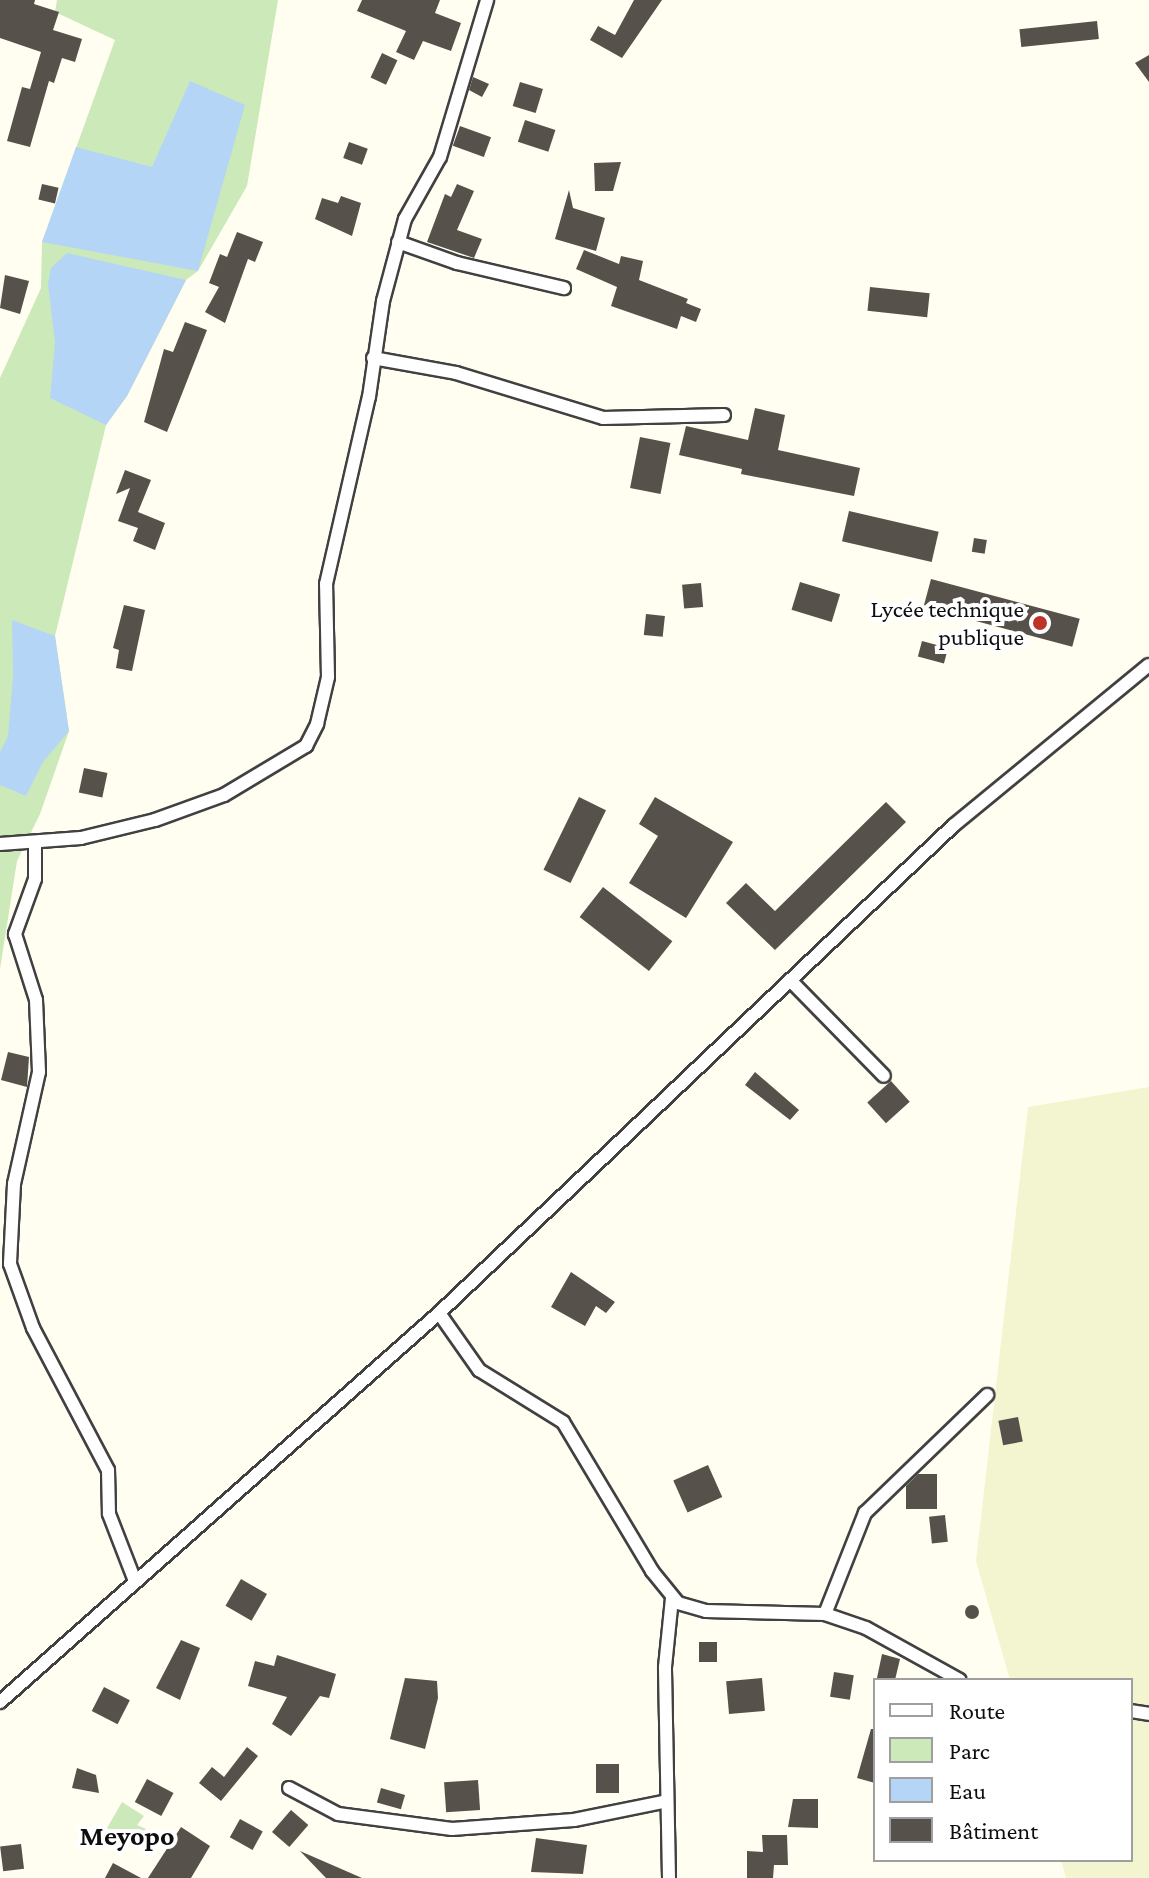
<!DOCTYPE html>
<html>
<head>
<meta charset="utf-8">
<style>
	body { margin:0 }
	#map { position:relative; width:1149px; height:1878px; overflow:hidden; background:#fffef0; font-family:"Crimson Pro",serif }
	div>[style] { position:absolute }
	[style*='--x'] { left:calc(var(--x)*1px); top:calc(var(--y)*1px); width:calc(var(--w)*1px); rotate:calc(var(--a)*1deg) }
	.farmland>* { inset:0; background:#f3f5d0 }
	.green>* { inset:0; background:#cce9b9 }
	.water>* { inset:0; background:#b5d5f6 }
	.building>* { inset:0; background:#57514b; transform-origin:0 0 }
	.round { border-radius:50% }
	.roads { filter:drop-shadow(2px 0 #414141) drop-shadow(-2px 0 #414141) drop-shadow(0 2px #414141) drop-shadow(0 -2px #414141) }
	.minor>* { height:12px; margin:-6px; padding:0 6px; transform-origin:6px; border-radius:6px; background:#fff }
	.dots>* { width:22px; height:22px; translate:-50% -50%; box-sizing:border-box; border:4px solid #fff; border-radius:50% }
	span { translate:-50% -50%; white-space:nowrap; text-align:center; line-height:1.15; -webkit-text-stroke:8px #fff; paint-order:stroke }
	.poi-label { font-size:24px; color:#0e0e0e }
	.right { translate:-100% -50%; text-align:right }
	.quarter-label { font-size:28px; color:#0e0e0e; font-weight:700 }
	.legend { position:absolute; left:873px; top:1678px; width:260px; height:184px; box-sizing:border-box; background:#fff; border:2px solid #9f9f9f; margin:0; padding:10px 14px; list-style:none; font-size:24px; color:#0e0e0e }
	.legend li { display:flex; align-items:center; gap:16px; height:40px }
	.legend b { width:40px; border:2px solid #9f9f9f }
</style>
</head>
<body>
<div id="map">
	<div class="farmland">
		<i style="clip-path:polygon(1149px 1087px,1149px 1878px,1066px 1878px,1061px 1860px,1131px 1860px,1131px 1680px,1010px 1680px,976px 1561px,1028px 1107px)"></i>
	</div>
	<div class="green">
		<i style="clip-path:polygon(57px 0,278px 0,247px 186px,198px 271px,186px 280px,127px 396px,106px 425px,55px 636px,69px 731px,40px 814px,17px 861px,0 969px,0 378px,41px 288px,42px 242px,115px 40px,55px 12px)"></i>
		<i style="clip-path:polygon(122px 1802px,144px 1816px,137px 1825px,146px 1829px,138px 1846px,107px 1828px)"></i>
	</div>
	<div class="water">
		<i style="clip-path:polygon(190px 81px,245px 105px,198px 271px,42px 242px,76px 147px,152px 167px)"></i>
		<i style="clip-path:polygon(67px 253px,186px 280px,127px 396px,106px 425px,50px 398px,55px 343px,48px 284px,51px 268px)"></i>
		<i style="clip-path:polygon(12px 620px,55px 636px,69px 731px,43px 762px,26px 796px,0 785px,0 752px,8px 736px,13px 677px)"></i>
	</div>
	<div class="building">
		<i style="clip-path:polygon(0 0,35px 0,34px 4px,59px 12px,53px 30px,82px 39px,75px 62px,62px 58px,54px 83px,49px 81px,30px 147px,7px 141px,22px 87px,30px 89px,41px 52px,0 38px)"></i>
		<i style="clip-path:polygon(362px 0,440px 0,435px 13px,461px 23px,451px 51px,423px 41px,414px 60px,396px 52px,406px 31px,357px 11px)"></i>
		<i style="clip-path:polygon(634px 0,662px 0,622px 58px,590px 40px,598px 26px,615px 35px)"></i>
		<i style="left:1097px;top:21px;width:18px;height:78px;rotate:84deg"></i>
		<i style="left:382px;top:53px;width:17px;height:27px;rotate:25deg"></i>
		<i style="clip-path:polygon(1149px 55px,1149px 82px,1135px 63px)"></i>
		<i style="clip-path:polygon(473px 77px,489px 84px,482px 97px,469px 90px)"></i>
		<i style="left:520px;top:82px;width:24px;height:25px;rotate:17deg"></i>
		<i style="left:525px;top:120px;width:32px;height:23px;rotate:18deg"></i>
		<i style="left:460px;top:126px;width:33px;height:21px;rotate:20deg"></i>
		<i style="left:349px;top:142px;width:20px;height:17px;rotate:20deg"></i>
		<i style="clip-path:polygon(621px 162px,613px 191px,595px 191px,594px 163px)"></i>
		<i style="left:42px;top:184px;width:17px;height:16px;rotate:13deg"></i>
		<i style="clip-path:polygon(457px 184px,474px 191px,457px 230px,482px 239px,474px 258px,427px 242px,445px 194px,451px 197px)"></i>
		<i style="clip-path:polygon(569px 190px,573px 208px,605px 218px,596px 251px,555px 239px)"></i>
		<i style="clip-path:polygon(341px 196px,361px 203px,352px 236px,315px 219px,322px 198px,338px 203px)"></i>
		<i style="clip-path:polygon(237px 232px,263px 242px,255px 262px,248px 259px,225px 323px,205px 312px,219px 287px,209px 283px,220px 254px,227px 257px)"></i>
		<i style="clip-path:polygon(584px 250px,619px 264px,621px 256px,643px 261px,639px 280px,688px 299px,686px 303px,701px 309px,696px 322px,681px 316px,677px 329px,611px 306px,617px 287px,576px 269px)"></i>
		<i style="clip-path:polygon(5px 275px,29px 281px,20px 314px,0 308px)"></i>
		<i style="left:870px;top:287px;width:60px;height:24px;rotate:6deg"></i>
		<i style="clip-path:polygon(185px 322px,207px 330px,167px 432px,144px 422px,164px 349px,173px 352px)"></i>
		<i style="clip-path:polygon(755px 408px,785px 415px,778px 450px,860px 468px,854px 496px,741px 474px,742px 469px,679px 455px,686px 426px,748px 440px)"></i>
		<i style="left:640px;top:437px;width:31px;height:52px;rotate:11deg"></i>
		<i style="clip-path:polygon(125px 470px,151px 480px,138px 512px,165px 523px,155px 550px,133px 541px,138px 528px,118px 521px,130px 488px,116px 494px)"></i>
		<i style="left:849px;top:511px;width:92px;height:31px;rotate:13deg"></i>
		<i style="left:974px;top:538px;width:13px;height:14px;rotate:9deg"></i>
		<i style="left:931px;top:579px;width:154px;height:29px;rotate:15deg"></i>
		<i style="left:800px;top:582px;width:42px;height:29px;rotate:17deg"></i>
		<i style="left:701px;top:583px;width:24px;height:19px;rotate:85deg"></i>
		<i style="clip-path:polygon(124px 605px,145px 610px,132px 671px,116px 668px,119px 650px,113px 648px)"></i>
		<i style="left:646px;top:614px;width:19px;height:21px;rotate:6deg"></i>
		<i style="left:922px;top:641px;width:27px;height:16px;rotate:15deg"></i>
		<i style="left:84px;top:768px;width:24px;height:25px;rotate:12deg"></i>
		<i style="left:579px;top:797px;width:30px;height:81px;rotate:26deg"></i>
		<i style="clip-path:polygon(655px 797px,733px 842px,686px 918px,629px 883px,658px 836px,639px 824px)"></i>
		<i style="clip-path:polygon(886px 802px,906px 822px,775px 950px,726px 903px,746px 883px,775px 911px)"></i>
		<i style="left:603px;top:887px;width:88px;height:38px;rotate:38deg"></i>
		<i style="clip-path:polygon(8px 1052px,29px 1057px,27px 1087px,1px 1080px)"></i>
		<i style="clip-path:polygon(755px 1072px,799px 1110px,790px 1120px,745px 1085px)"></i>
		<i style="left:891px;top:1081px;width:28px;height:32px;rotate:48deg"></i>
		<i style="clip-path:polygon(571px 1272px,615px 1302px,606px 1313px,596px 1306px,585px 1326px,551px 1307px)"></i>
		<i style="left:1018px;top:1417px;width:25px;height:20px;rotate:79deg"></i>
		<i style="left:708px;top:1465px;width:35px;height:38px;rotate:66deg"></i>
		<i style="clip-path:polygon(918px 1474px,937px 1474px,937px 1509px,906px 1509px,906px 1486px)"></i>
		<i style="left:945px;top:1515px;width:27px;height:16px;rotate:84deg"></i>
		<i style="left:241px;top:1579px;width:30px;height:31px;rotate:30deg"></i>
		<i class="round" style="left:965px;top:1605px;width:14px;height:14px"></i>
		<i style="clip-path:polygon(181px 1640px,200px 1648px,180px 1700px,156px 1688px)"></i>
		<i style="left:699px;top:1642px;width:18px;height:20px"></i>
		<i style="clip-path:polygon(882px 1654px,900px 1659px,895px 1680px,877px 1678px)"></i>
		<i style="clip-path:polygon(277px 1655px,336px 1674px,329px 1698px,320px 1696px,291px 1736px,272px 1724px,287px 1697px,248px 1686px,255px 1661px,274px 1666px)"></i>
		<i style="left:834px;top:1672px;width:20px;height:25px;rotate:9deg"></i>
		<i style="clip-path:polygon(405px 1678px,437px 1681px,438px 1698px,425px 1749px,390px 1739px)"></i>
		<i style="left:762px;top:1678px;width:33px;height:36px;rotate:85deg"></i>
		<i style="left:104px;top:1687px;width:29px;height:27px;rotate:27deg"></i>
		<i style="clip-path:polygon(871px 1729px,875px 1729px,875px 1783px,857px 1778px)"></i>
		<i style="clip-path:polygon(247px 1747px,258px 1756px,221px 1801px,199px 1783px,212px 1767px,224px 1777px)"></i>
		<i style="left:596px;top:1764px;width:23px;height:29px"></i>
		<i style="clip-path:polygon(77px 1768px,96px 1775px,99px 1793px,72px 1788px)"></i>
		<i style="left:147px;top:1779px;width:30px;height:26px;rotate:28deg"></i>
		<i style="left:478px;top:1780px;width:30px;height:34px;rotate:86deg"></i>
		<i style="left:381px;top:1788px;width:25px;height:15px;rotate:16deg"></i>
		<i style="clip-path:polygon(793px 1799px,818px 1799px,818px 1828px,788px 1827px)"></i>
		<i style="left:291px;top:1810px;width:23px;height:29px;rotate:41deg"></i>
		<i style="left:240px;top:1819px;width:26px;height:21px;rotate:29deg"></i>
		<i style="clip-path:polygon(181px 1827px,210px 1846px,191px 1878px,148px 1878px)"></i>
		<i style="clip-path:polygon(762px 1835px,787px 1835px,788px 1865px,774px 1865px,773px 1878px,747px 1878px,747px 1851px,763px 1852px)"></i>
		<i style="clip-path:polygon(536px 1838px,587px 1845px,583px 1874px,531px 1872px)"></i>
		<i style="left:21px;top:1844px;width:25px;height:21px;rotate:83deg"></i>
		<i style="clip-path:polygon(300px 1851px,362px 1878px,326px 1878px)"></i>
		<i style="clip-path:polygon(113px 1863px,141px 1878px,105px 1878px)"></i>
	</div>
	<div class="roads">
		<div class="minor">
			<i style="--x:398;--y:242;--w:63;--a:19.6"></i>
			<i style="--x:457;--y:263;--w:110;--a:13.2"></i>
			<i style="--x:373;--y:358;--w:84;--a:10.2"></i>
			<i style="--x:456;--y:373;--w:154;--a:17"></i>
			<i style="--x:603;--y:418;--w:121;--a:-1.4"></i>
			<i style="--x:35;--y:842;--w:37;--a:90"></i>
			<i style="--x:35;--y:879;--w:59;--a:110"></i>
			<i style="--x:15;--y:934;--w:69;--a:72.3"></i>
			<i style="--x:36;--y:1000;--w:72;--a:87.6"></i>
			<i style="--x:39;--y:1072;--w:115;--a:102.6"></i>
			<i style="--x:14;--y:1184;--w:80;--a:92.9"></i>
			<i style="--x:10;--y:1264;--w:68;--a:70.2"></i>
			<i style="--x:33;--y:1328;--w:161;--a:62.2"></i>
			<i style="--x:108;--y:1470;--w:44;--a:88.7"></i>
			<i style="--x:109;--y:1514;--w:72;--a:68.8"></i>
			<i style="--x:0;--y:844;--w:81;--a:-4.2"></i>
			<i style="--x:81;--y:838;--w:76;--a:-13.7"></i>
			<i style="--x:155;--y:820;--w:73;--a:-19.9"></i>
			<i style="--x:224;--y:795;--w:96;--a:-30.9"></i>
			<i style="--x:306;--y:746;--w:25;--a:-63"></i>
			<i style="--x:317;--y:724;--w:48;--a:-76.8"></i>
			<i style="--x:328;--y:677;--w:93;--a:-91.2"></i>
			<i style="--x:326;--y:584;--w:192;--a:-77.1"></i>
			<i style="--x:369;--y:397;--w:97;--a:-81.7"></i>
			<i style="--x:383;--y:301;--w:85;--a:-75"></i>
			<i style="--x:405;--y:219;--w:71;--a:-60.6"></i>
			<i style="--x:440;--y:157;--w:164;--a:-73.3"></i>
			<i style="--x:790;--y:980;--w:134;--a:45.6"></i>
			<i style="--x:439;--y:1313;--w:70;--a:54.9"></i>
			<i style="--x:479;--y:1370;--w:99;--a:31.8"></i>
			<i style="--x:563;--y:1422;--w:174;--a:59.1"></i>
			<i style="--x:652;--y:1571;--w:41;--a:50.9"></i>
			<i style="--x:678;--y:1603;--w:29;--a:16"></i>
			<i style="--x:706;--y:1611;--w:119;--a:1.4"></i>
			<i style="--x:825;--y:1614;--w:43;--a:18.9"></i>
			<i style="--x:866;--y:1628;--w:107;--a:29"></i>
			<i style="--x:825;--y:1614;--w:109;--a:-68.4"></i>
			<i style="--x:865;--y:1513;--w:170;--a:-44"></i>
			<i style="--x:0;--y:1702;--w:587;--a:-41.54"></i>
			<i style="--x:439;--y:1313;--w:709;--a:-43.46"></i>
			<i style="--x:954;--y:825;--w:252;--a:-39.4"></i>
			<i style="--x:1131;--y:1711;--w:18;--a:9"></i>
			<i style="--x:289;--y:1788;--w:55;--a:28"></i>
			<i style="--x:338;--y:1814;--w:115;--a:7.5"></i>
			<i style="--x:452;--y:1829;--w:122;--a:-4.2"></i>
			<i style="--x:574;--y:1820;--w:95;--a:-11.5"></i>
			<i style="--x:669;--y:1878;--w:211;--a:-91.1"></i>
			<i style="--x:665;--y:1667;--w:69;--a:-84.2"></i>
		</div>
	</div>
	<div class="dots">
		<i style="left:1040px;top:623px;background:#be3327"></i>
	</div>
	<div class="poi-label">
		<span class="right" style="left:1024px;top:623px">Lycée technique<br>publique</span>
	</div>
	<div class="quarter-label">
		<span style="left:127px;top:1836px">Meyopo</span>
	</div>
	<ul class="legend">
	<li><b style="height:10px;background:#fff"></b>Route</li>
	<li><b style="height:22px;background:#cce9b9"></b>Parc</li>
	<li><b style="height:22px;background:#b5d5f6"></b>Eau</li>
	<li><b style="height:22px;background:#57514b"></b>Bâtiment</li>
	</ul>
</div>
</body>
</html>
